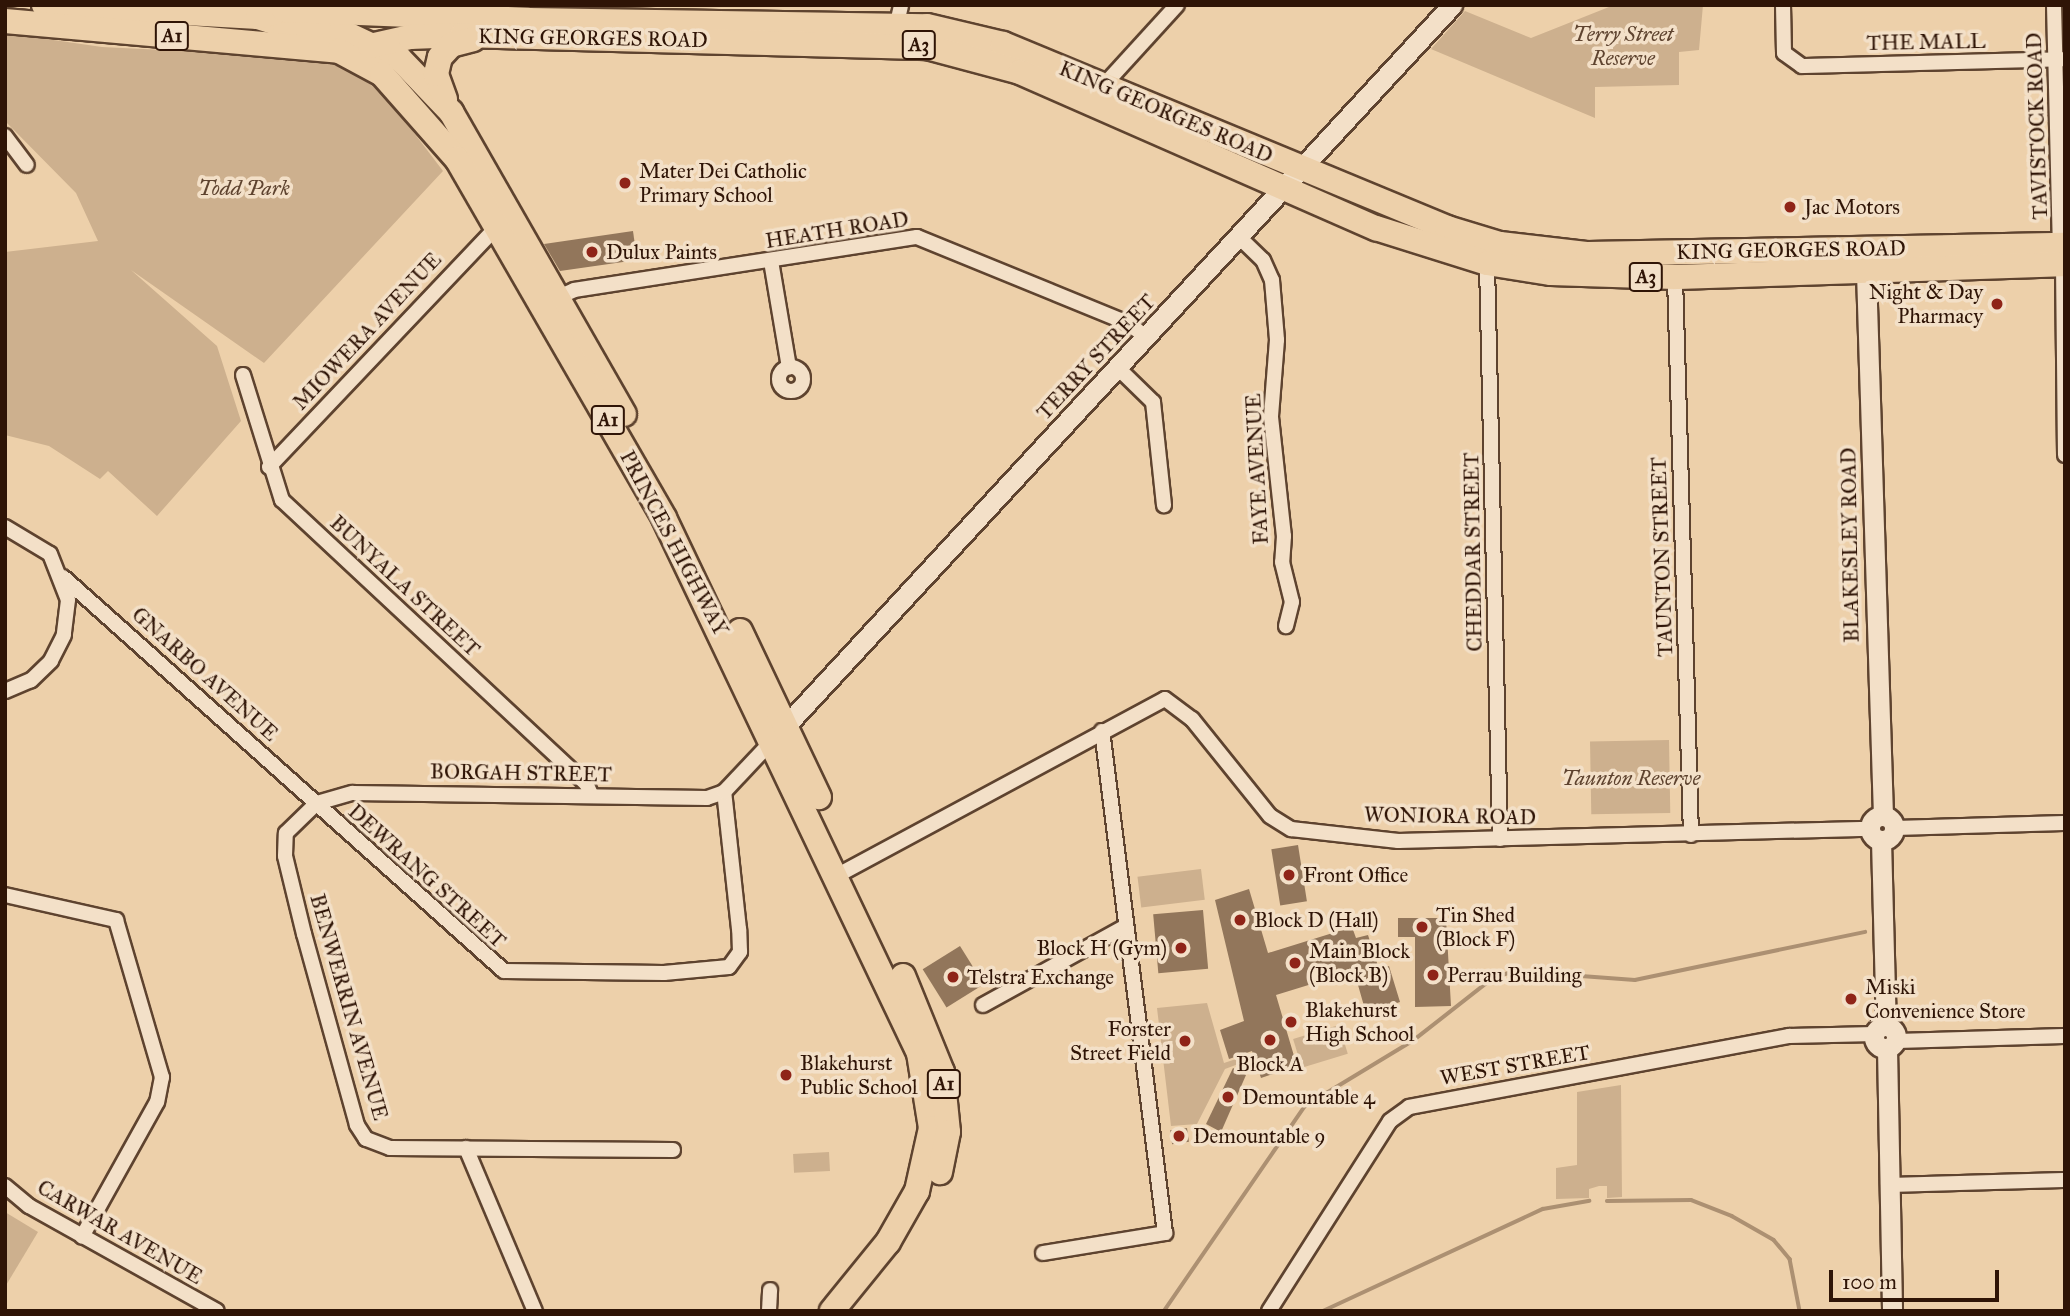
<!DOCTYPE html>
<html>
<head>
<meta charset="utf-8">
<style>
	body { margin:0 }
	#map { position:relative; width:2070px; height:1316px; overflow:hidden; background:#edd0aa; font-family:"IM FELL Great Primer",serif }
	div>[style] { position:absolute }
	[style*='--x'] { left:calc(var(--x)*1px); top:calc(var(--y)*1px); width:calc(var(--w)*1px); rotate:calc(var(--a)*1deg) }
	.green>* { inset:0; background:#cdb08e; transform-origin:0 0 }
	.stream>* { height:3.5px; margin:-1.75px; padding:0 1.75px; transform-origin:1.75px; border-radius:1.75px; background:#ac9072 }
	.building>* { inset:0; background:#92765b; transform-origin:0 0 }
	.roads { filter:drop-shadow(2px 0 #5e432f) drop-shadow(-2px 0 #5e432f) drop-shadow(0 2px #5e432f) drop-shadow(0 -2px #5e432f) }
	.street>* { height:14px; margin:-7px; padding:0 7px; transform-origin:7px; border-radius:7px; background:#f3e0c8 }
	.street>.ring { margin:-7px; padding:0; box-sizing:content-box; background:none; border:14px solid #f3e0c8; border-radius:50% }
	.secondary>* { height:19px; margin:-9.5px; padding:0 9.5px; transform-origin:9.5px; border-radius:9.5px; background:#f3e0c8 }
	.secondary>.ring { margin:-9.5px; padding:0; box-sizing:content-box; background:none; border:19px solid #f3e0c8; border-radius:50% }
	.highway>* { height:24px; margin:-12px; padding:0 12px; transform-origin:12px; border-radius:12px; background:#edd0aa }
	.dots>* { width:19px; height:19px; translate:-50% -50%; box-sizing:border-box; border:4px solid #f3e0c8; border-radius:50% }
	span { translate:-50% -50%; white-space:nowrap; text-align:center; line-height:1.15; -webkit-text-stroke:7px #f3e0c8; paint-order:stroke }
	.shield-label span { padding:2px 5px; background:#f3e0c8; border:2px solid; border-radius:5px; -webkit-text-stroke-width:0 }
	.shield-label { font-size:19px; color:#2f1406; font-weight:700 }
	.park-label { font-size:21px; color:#5e432f; font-style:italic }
	.street-label { font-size:21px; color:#2f1406 }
	.poi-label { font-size:21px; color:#2f1406 }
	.left { translate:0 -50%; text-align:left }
	.right { translate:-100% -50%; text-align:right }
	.frame { position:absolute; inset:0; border:7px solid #2f1406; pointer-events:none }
	.scale { position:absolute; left:1829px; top:1270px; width:170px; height:32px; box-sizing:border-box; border:4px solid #2f1406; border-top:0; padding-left:9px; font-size:21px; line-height:24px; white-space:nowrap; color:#2f1406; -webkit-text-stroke:5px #f3e0c8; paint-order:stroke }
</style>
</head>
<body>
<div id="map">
	<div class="green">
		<i style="clip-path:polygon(1614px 5px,1703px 5px,1699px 50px,1679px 52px,1679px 85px,1595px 87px,1595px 118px,1431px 49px,1465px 11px,1531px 38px)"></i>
		<i style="clip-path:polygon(5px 33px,102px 47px,310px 57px,352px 71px,386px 96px,443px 171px,264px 363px,131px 270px,217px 346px,241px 421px,157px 516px,108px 471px,100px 479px,49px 446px,5px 435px,5px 252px,98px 241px,76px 193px,5px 121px)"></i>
		<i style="left:1669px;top:740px;width:73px;height:79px;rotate:89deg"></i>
		<i style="left:1201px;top:869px;width:31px;height:64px;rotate:83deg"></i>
		<i style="clip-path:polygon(1207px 1003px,1224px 1063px,1239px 1058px,1241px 1063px,1225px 1069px,1197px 1124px,1171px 1126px,1157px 1008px)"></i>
		<i style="left:1339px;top:1025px;width:30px;height:48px;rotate:73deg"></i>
		<i style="clip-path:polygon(1621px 1085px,1622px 1197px,1607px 1198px,1607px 1186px,1599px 1186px,1589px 1189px,1589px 1198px,1556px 1199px,1556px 1168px,1577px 1165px,1577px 1092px)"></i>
		<i style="left:829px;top:1152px;width:19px;height:36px;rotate:87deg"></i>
		<i style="clip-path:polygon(5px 1212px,38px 1232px,5px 1287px)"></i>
	</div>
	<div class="stream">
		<i style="--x:1607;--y:1201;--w:84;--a:-0.7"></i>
		<i style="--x:1691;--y:1200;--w:44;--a:21.3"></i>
		<i style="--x:1732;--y:1216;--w:48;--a:29.7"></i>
		<i style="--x:1774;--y:1240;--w:25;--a:50"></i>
		<i style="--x:1790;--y:1259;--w:53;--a:79.1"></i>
		<i style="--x:1164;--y:1311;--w:249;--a:-55.5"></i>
		<i style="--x:1305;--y:1106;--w:127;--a:-31.2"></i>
		<i style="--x:1414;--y:1040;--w:100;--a:-38.1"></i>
		<i style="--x:1493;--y:978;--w:22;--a:-18"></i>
		<i style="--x:1514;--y:971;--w:121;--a:4.3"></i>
		<i style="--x:1635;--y:980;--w:235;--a:-11.8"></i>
		<i style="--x:1323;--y:1311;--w:242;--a:-24.9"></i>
		<i style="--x:1543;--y:1209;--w:47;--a:-9.9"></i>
	</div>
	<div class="building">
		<i style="clip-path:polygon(633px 231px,637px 260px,560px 271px,544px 244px)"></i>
		<i style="left:1298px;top:845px;width:57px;height:27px;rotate:81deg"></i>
		<i style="clip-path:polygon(1249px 889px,1268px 953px,1352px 927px,1356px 938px,1368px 935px,1379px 969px,1389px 966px,1400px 1002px,1366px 1013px,1354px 971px,1276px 995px,1297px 1066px,1261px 1078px,1252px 1051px,1229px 1059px,1220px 1030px,1244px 1021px,1215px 900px)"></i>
		<i style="left:1203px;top:910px;width:59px;height:50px;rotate:85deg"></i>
		<i style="clip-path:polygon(1398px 918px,1446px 918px,1451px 1006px,1415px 1007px,1415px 937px,1398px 937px)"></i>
		<i style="left:960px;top:946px;width:45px;height:44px;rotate:58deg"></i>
		<i style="clip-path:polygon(1233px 1068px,1246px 1075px,1221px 1132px,1206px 1124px)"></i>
		<i style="left:1187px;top:1128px;width:14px;height:17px;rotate:82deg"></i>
	</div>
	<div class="roads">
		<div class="street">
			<i style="--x:1783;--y:5;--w:48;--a:88.8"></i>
			<i style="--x:1784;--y:53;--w:22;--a:36"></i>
			<i style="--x:1802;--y:66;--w:263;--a:-1.5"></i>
			<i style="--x:2054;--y:5;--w:240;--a:88.6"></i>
			<i style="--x:897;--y:23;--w:18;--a:-77"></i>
			<i style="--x:1104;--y:85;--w:108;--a:-47.6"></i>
			<i style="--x:5;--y:136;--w:36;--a:53"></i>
			<i style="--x:1239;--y:237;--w:33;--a:44"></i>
			<i style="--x:1263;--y:260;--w:22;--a:66"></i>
			<i style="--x:1272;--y:280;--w:60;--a:85.2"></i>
			<i style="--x:1277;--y:340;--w:77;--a:94.5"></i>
			<i style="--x:1271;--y:417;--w:120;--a:83.8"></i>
			<i style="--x:1284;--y:536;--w:26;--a:94"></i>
			<i style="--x:1282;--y:562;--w:41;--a:76"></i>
			<i style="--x:1292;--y:602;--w:25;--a:104"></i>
			<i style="--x:771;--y:261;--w:108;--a:80.4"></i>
			<i style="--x:1487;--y:263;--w:576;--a:88.71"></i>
			<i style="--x:2063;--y:264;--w:191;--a:89.4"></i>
			<i style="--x:1675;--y:277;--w:558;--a:88.36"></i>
			<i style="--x:552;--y:300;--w:24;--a:-24"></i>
			<i style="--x:574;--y:290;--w:347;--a:-8.8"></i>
			<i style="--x:917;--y:237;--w:228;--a:22.2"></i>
			<i style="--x:1128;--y:323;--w:23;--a:38"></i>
			<i class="ring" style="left:779px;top:367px;width:10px;height:10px"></i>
			<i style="--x:1118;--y:368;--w:49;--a:44.2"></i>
			<i style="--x:1153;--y:402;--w:104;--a:83.9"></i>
			<i style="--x:243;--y:375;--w:131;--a:72.7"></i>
			<i style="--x:282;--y:500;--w:415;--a:43"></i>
			<i style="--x:586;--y:783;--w:12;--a:66"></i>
			<i style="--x:269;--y:467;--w:332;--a:-46.5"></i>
			<i style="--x:5;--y:527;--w:52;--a:31"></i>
			<i style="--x:50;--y:554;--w:49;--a:68.6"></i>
			<i style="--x:68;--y:600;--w:35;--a:97"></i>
			<i style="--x:64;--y:635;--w:29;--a:117"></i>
			<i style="--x:51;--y:661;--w:28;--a:136"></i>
			<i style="--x:31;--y:680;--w:28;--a:157"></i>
			<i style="--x:63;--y:577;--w:591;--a:41.78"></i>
			<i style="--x:504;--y:971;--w:160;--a:0.7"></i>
			<i style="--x:664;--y:973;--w:65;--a:-5.3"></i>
			<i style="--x:729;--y:967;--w:19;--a:-54"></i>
			<i style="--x:740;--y:952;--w:23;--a:-92"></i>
			<i style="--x:739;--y:929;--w:138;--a:-96.2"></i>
			<i style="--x:1894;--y:828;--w:171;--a:-1.7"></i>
			<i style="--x:838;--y:875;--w:371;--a:-28.3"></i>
			<i style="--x:1165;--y:699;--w:34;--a:37"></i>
			<i style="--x:1192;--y:719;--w:124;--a:51.2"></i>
			<i style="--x:1270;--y:816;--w:25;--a:32"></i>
			<i style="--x:1291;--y:829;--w:108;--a:6.4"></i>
			<i style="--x:1398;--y:841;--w:472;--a:-1.5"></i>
			<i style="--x:5;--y:895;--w:114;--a:12.7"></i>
			<i style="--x:116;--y:920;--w:164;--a:73.7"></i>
			<i style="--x:162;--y:1077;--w:25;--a:101"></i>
			<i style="--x:157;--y:1102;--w:154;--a:119.1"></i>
			<i style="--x:983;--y:1005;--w:163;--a:-28.9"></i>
			<i style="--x:1896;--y:1041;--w:169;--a:-1.7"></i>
			<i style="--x:466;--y:1148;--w:177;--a:67.1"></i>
			<i style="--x:673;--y:1150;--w:283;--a:-179.6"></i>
			<i style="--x:390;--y:1148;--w:26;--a:-159"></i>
			<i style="--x:366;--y:1139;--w:17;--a:-123"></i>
			<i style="--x:357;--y:1125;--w:198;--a:-105.5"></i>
			<i style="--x:304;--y:934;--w:80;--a:-103.7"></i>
			<i style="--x:285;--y:856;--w:23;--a:-88"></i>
			<i style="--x:286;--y:833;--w:43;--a:-44.1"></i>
			<i style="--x:317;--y:803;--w:37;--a:-16"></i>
			<i style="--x:353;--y:793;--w:354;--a:0.8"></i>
			<i style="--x:707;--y:798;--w:18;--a:-19"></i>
			<i style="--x:724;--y:792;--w:71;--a:-46.7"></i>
			<i style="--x:1888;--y:1185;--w:177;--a:-1.6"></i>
			<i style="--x:5;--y:1186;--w:31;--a:40"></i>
			<i style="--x:29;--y:1206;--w:215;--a:29.2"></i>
			<i style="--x:1043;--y:1253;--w:124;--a:-9.3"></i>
			<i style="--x:1165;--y:1233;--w:506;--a:-97.15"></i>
			<i style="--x:769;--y:1311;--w:21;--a:-87"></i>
			<i style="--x:1269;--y:1311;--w:225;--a:-57.5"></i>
			<i style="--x:1390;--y:1121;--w:24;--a:-36"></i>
			<i style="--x:1409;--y:1107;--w:387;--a:-10.6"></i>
			<i style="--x:1789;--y:1036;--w:86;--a:-1.3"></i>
		</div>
		<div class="secondary">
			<i style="--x:1866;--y:272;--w:544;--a:88.21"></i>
			<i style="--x:778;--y:734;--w:993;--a:-47.24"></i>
			<i class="ring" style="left:1870px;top:816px;width:5px;height:5px"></i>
			<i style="--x:1881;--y:840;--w:186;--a:88.5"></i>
			<i class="ring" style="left:1874px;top:1026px;width:3px;height:3px"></i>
			<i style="--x:1887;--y:1048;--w:263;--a:88.9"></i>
		</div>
		<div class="highway">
			<i style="--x:44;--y:5;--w:214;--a:3.2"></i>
			<i style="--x:258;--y:17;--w:28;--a:18"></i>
			<i style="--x:285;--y:26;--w:56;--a:5.1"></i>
			<i style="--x:341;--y:31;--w:65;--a:25.4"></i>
			<i style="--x:400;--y:59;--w:74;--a:46.1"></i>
			<i style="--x:451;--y:112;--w:348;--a:60.2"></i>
			<i style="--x:258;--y:17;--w:27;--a:-15"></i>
			<i style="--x:284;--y:10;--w:244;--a:2.3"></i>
			<i style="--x:528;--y:20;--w:399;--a:0.9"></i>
			<i style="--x:927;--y:26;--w:78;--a:13.3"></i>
			<i style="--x:1003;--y:44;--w:481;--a:22.5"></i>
			<i style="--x:1447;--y:228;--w:55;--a:16.8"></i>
			<i style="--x:1500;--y:244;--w:89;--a:6.5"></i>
			<i style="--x:1588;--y:254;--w:477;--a:-1.1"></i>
			<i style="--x:5;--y:21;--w:335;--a:5.1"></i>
			<i style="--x:339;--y:51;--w:49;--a:28.1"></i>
			<i style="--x:382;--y:74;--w:113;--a:48.6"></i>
			<i style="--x:457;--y:159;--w:414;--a:60"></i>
			<i style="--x:664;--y:518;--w:593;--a:64.52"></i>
			<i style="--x:919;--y:1053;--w:76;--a:80.9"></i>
			<i style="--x:931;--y:1128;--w:65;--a:102.5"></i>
			<i style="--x:917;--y:1191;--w:59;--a:119.6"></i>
			<i style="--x:888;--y:1242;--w:89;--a:129.1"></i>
			<i style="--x:370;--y:46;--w:41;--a:-12.7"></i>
			<i style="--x:410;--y:37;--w:52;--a:-2.2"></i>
			<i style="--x:462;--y:35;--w:465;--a:1.5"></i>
			<i style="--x:927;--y:47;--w:96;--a:15"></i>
			<i style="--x:1020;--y:72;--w:389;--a:23.7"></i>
			<i style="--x:1376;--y:228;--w:116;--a:17.5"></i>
			<i style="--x:1487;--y:263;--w:65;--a:8.9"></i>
			<i style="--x:1551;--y:273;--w:124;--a:1.8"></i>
			<i style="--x:1675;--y:277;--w:390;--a:-1.9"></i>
			<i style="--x:445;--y:99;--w:27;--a:-110"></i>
			<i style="--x:436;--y:74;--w:17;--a:-77"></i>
			<i style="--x:440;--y:57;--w:16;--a:-47"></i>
			<i style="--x:451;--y:45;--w:23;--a:-15"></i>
			<i style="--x:740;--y:631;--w:184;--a:64.6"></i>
			<i style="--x:903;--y:976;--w:104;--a:67.9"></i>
			<i style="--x:942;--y:1072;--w:60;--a:84.3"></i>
			<i style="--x:948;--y:1132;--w:41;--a:101.3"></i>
		</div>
	</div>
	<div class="dots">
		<i style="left:625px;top:183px;background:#8f2418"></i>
		<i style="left:1790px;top:207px;background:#8f2418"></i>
		<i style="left:592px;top:252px;background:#8f2418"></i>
		<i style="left:1997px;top:304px;background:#8f2418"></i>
		<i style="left:1289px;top:875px;background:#8f2418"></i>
		<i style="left:1240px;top:920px;background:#8f2418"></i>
		<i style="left:1422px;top:927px;background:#8f2418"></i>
		<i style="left:1181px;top:948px;background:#8f2418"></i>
		<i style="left:1295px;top:963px;background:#8f2418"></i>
		<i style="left:1433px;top:975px;background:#8f2418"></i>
		<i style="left:953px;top:977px;background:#8f2418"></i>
		<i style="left:1851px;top:999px;background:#8f2418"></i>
		<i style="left:1291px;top:1022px;background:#8f2418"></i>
		<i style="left:1270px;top:1040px;background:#8f2418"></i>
		<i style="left:1185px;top:1041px;background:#8f2418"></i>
		<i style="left:786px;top:1075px;background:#8f2418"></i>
		<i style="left:1228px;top:1097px;background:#8f2418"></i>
		<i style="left:1179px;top:1136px;background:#8f2418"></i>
	</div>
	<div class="shield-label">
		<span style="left:172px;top:36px">A1</span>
		<span style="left:919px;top:45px">A3</span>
		<span style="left:1646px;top:277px">A3</span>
		<span style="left:608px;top:420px">A1</span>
		<span style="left:944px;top:1084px">A1</span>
	</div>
	<div class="park-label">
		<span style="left:1623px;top:46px">Terry Street<br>Reserve</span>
		<span style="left:244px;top:188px">Todd Park</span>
		<span style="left:1631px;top:778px">Taunton Reserve</span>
	</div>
	<div class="street-label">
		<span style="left:593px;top:38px;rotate:1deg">KING GEORGES ROAD</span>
		<span style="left:1926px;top:42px;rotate:-1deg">THE MALL</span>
		<span style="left:1166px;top:112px;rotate:23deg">KING GEORGES ROAD</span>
		<span style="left:2037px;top:126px;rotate:-92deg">TAVISTOCK ROAD</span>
		<span style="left:837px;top:230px;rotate:-9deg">HEATH ROAD</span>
		<span style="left:1791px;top:250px;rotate:-1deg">KING GEORGES ROAD</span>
		<span style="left:367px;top:331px;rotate:-47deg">MIOWERA AVENUE</span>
		<span style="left:1096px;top:357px;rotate:-47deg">TERRY STREET</span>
		<span style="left:1257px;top:469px;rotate:-93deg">FAYE AVENUE</span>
		<span style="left:674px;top:543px;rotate:62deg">PRINCES HIGHWAY</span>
		<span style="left:1850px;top:545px;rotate:-91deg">BLAKESLEY ROAD</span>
		<span style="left:1473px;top:552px;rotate:-91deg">CHEDDAR STREET</span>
		<span style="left:1662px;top:557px;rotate:-92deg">TAUNTON STREET</span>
		<span style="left:405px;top:586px;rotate:43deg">BUNYALA STREET</span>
		<span style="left:205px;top:674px;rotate:42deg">GNARBO AVENUE</span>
		<span style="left:521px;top:773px;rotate:1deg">BORGAH STREET</span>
		<span style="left:1450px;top:816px;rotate:1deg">WONIORA ROAD</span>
		<span style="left:427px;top:876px;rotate:42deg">DEWRANG STREET</span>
		<span style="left:349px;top:1007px;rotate:74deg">BENWERRIN AVENUE</span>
		<span style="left:1515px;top:1065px;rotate:-10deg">WEST STREET</span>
		<span style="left:120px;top:1232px;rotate:30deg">CARWAR AVENUE</span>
	</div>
	<div class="poi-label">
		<span class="left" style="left:639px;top:183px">Mater Dei Catholic<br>Primary School</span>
		<span class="left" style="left:1804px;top:207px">Jac Motors</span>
		<span class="left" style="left:606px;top:252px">Dulux Paints</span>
		<span class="right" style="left:1983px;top:304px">Night &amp; Day<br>Pharmacy</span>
		<span class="left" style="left:1303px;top:875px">Front Office</span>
		<span class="left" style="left:1436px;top:927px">Tin Shed<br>(Block F)</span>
		<span class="left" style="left:1254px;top:920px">Block D (Hall)</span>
		<span class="right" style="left:1167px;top:948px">Block H (Gym)</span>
		<span class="left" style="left:1309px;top:963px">Main Block<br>(Block B)</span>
		<span class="left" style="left:1447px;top:975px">Perrau Building</span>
		<span class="left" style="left:967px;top:977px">Telstra Exchange</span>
		<span class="left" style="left:1865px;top:999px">Miski<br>Convenience Store</span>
		<span class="left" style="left:1305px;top:1022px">Blakehurst<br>High School</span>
		<span class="right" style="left:1171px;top:1041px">Forster<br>Street Field</span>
		<span class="left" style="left:800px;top:1075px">Blakehurst<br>Public School</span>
		<span style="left:1270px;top:1064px">Block A</span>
		<span class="left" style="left:1242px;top:1097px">Demountable 4</span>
		<span class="left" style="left:1193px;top:1136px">Demountable 9</span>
	</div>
	<div class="frame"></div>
	<div class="scale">100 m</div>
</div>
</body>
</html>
